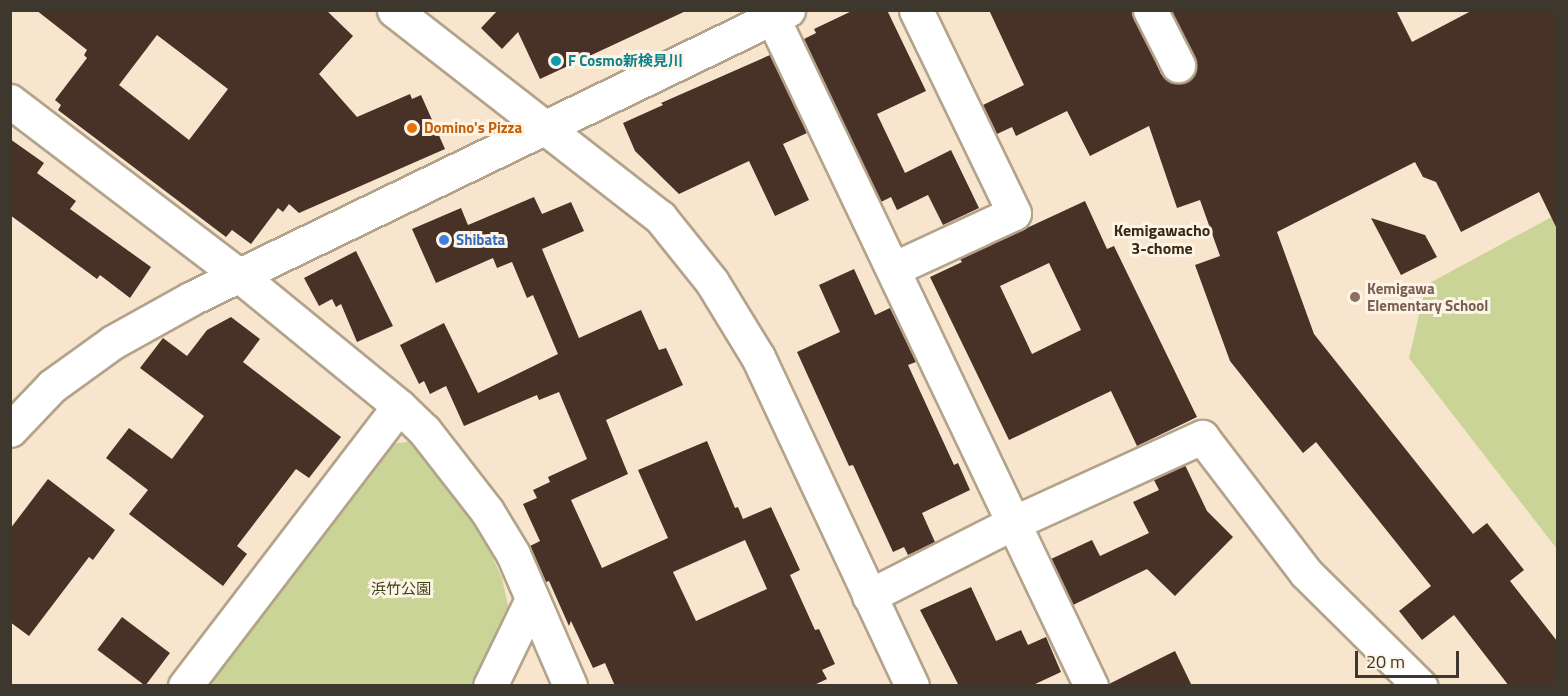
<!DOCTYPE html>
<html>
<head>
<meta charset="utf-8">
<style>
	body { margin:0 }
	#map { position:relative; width:1568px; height:696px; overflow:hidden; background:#f7e6cd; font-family:"Titillium Web","Noto Sans JP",sans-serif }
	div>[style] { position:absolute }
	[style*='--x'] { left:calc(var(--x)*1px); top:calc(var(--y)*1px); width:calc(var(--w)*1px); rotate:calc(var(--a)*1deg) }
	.green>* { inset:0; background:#cad496 }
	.building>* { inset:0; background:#483127; transform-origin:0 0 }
	.roads { filter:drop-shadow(2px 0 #b3a38b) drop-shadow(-2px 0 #b3a38b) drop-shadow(0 2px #b3a38b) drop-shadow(0 -2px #b3a38b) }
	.minor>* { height:33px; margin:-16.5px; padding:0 16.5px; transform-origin:16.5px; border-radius:16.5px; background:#fff }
	.dots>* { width:16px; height:16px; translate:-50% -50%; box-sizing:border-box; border:3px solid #fef4e5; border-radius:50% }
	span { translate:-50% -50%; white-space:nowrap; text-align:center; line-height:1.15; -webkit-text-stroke:6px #fef4e5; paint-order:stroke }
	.culture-label { font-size:15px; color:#0d838f; font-weight:700 }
	.left { translate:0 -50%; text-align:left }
	.food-label { font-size:15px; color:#c56008; font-weight:700 }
	.shop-label { font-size:15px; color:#366cbe; font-weight:700 }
	.education-label { font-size:15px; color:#785e54; font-weight:700 }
	.park-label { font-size:15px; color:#3b4018 }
	.neighbourhood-label { font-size:16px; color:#372a16; font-weight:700 }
	.frame { position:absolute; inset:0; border:12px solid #3e372d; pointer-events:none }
	.scale { position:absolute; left:1355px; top:651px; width:104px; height:27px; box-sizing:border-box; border:3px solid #3e372d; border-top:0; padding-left:8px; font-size:18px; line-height:21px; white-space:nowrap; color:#3e372d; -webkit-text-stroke:4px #fef4e5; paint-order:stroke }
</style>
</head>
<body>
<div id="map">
	<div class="green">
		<i style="clip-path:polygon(1557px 214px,1557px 549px,1409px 358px,1426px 285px)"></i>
		<i style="clip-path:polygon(416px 441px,477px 523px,502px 578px,510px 615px,475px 685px,205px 686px,390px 444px)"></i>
	</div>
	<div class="building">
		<i style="clip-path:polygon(evenodd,36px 10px,326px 10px,353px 36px,319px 74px,357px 117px,410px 94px,412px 99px,421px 95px,445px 149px,299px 213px,289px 204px,283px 212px,278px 208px,251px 244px,232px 230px,226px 237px,58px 110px,61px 105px,55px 100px,87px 58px,84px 55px,87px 50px,36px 10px,157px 35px,228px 89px,189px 140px,119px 85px,157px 35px)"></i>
		<i style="clip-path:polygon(498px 10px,688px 10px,540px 79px,518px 32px,502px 49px,481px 28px)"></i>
		<i style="clip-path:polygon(854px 10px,887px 10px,926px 91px,877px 114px,905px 173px,951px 150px,979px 208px,943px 225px,928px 195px,897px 210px,891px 197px,881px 202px,804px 39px,816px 33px,814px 29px)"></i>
		<i style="clip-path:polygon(989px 10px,1132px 10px,1161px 74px,1168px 81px,1178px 84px,1187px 81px,1193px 76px,1197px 65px,1171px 10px,1396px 10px,1412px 42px,1473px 10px,1557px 10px,1557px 229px,1539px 192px,1461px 232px,1436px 182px,1423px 177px,1415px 162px,1277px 232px,1314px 334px,1473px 534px,1487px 523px,1524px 570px,1510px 581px,1557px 641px,1557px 686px,1509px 686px,1454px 615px,1422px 640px,1399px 611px,1431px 586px,1316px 442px,1303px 453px,1230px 361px,1195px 265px,1220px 256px,1200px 200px,1177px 208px,1149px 126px,1090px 156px,1067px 111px,1016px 136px,1012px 127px,997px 134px,983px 105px,1024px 85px)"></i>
		<i style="clip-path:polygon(770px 55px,807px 133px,783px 144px,809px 200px,775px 216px,749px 161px,679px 194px,635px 151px,623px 123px,663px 105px,661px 103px)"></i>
		<i style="clip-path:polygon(10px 139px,44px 163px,37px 173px,76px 201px,70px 209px,151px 267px,130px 298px,100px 275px,97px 279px,10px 215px)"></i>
		<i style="clip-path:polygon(evenodd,534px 197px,542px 214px,571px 202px,584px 231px,542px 249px,579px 338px,641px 310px,659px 350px,666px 348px,683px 385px,606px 420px,628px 474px,571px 500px,602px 568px,668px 538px,638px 470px,707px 441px,735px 508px,738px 507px,743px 519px,771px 507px,800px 570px,790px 575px,815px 630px,819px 629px,835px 664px,822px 670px,827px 679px,812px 686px,615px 686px,605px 663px,593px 668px,571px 621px,569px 626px,549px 581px,546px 582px,530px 546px,540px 541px,523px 504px,537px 498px,533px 490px,550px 482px,548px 477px,587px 459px,559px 392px,539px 400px,537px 395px,464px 426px,446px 386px,430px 394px,424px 381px,419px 384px,400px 345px,444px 323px,478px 393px,558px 354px,533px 295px,527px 298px,512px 262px,497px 268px,493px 258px,436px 283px,412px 229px,461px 208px,468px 225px,534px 197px,745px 540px,767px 589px,696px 621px,673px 572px,745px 540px)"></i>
		<i style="clip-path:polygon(evenodd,1085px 201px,1107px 249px,1114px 246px,1197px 417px,1137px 446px,1111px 391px,1009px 440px,930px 277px,962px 262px,960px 259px,1085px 201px,1049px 263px,1081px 330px,1032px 354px,1000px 286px,1049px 263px)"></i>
		<i style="clip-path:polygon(1371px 218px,1425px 235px,1437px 257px,1401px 275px)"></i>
		<i style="clip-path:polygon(356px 251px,393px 326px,357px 342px,341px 304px,336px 307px,332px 299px,319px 306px,304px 278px)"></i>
		<i style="clip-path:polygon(854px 269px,875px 315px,890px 308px,916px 362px,908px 365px,954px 465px,958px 463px,970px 490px,922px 513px,935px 542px,908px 555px,904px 547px,893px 552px,853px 465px,849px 466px,797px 352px,840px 332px,819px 285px)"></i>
		<i style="clip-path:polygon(231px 317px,260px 339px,243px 362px,341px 437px,309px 478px,296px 469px,237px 546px,247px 554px,223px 586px,129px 514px,148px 490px,106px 458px,129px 428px,172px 459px,204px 416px,140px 368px,163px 338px,187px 356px,207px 330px)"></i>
		<i style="clip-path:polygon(1185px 465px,1207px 511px,1233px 537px,1175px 596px,1147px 569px,1073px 605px,1051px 559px,1092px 540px,1100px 556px,1149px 533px,1133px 502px,1159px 490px,1154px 480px)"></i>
		<i style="clip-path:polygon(48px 479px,115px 530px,93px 560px,89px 557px,29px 636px,10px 622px,10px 529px)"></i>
		<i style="clip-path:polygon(971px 587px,996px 641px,1021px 630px,1028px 645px,1046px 637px,1061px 672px,1031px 686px,959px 686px,920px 610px)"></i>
		<i style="left:122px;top:617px;width:60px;height:41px;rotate:37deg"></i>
		<i style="clip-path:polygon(1175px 651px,1192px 686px,1109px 686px,1109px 684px)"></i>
	</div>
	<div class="roads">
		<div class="minor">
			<i style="--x:394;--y:10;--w:337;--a:37.9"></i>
			<i style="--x:660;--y:217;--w:83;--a:51.3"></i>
			<i style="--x:712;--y:282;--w:88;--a:58.5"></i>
			<i style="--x:758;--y:357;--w:363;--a:64.9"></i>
			<i style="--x:769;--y:10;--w:749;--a:64.53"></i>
			<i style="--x:1150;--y:10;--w:62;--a:63"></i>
			<i style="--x:10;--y:101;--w:289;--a:37.3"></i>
			<i style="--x:240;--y:276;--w:205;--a:39.3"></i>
			<i style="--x:399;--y:406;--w:35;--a:44"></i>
			<i style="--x:424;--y:430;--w:103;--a:52.1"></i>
			<i style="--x:487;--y:511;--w:50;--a:58.8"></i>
			<i style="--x:513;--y:554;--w:144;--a:66.6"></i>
			<i style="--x:893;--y:269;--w:133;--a:-24.8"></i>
			<i style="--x:1014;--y:213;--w:225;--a:-115.8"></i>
			<i style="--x:10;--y:430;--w:61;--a:-46.3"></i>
			<i style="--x:52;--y:386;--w:75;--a:-35.8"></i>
			<i style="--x:113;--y:342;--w:90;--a:-29.1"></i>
			<i style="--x:192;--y:298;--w:662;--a:-25.79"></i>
			<i style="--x:869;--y:596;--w:161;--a:-26.9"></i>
			<i style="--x:1013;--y:523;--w:208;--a:-24.5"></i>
			<i style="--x:1202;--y:437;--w:171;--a:52.6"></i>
			<i style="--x:1306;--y:573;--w:161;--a:44.7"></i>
			<i style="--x:185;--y:686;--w:352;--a:-52.6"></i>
			<i style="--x:490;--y:686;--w:94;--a:-64.2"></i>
		</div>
	</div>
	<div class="dots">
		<i style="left:556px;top:61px;background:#0f9aa8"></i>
		<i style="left:412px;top:128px;background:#e8710a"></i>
		<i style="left:444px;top:240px;background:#3f7fe0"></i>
		<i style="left:1355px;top:297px;background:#8d6e63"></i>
	</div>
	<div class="culture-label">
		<span class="left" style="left:568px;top:61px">F Cosmo新検見川</span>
	</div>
	<div class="food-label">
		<span class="left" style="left:424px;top:128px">Domino's Pizza</span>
	</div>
	<div class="shop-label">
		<span class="left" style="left:456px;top:240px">Shibata</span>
	</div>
	<div class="education-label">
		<span class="left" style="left:1367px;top:297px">Kemigawa<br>Elementary School</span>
	</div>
	<div class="park-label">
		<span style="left:401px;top:589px">浜竹公園</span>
	</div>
	<div class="neighbourhood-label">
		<span style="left:1162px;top:239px">Kemigawacho<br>3-chome</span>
	</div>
	<div class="frame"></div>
	<div class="scale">20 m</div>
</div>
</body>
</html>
